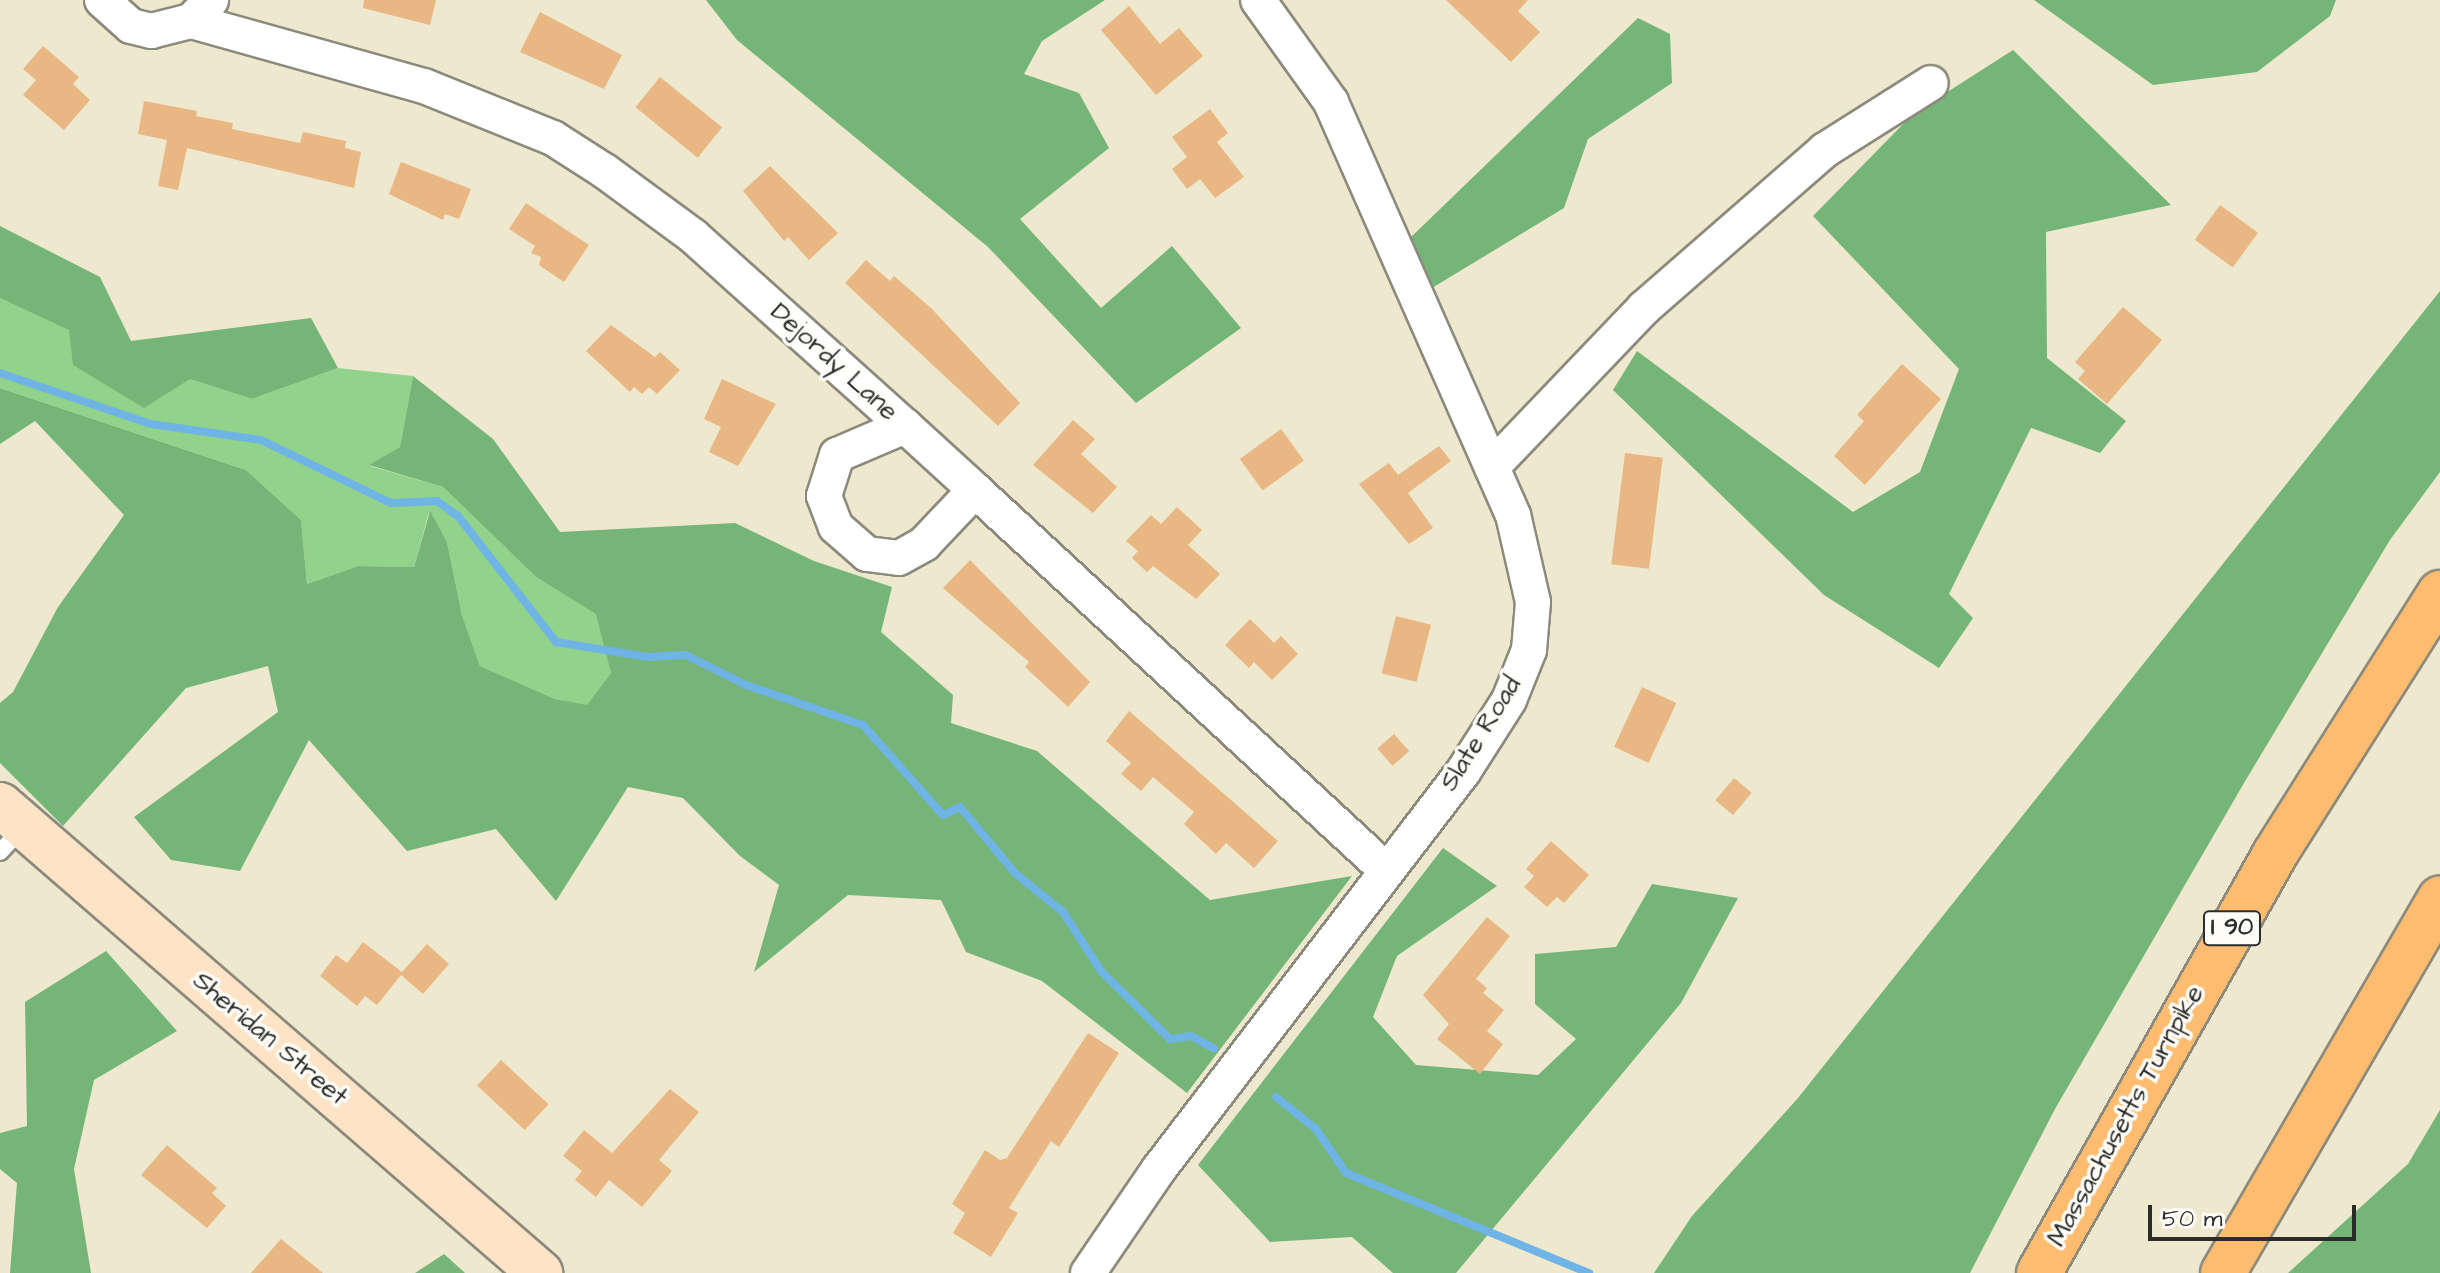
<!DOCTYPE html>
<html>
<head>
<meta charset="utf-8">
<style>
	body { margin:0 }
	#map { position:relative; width:2440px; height:1273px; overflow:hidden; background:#eee9ce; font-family:"Architects Daughter",sans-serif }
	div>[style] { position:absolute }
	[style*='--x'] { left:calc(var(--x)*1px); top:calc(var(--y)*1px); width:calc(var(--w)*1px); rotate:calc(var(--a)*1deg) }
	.green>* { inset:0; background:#92d38b }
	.forest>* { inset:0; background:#75b577 }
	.stream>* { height:8px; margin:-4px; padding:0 4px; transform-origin:4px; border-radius:4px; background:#70b3e5 }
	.building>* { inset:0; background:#e8b784; transform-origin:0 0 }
	.roads { filter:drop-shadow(2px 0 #8c8a7c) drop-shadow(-2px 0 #8c8a7c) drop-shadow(0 2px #8c8a7c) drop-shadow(0 -2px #8c8a7c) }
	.lane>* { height:16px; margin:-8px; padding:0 8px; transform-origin:8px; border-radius:8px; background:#fff }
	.street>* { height:34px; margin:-17px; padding:0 17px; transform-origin:17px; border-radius:17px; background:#fff }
	.secondary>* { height:44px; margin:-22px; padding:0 22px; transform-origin:22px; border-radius:22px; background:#fee4c6 }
	.highway>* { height:44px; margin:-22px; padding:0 22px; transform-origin:22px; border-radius:22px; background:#fdbc70 }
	span { translate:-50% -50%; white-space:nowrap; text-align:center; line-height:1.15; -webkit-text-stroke:7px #fdfcf7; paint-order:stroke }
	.shield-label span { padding:2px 6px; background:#fdfcf7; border:2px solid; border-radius:6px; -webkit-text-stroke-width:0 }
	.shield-label { font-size:24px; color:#2b2b2b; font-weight:700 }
	.street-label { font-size:26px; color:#2b2b2b }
	.scale { position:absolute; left:2148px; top:1205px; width:208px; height:36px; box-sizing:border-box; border:4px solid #2b2b2b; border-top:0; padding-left:10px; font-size:24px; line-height:28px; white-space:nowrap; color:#2b2b2b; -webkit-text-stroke:6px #fdfcf7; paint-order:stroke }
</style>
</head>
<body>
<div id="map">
	<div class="green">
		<i style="clip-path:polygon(0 298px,190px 379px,252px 399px,338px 368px,413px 376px,400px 447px,370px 466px,443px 487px,536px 577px,597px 614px,611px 673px,587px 706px,555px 699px,480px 666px,462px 615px,447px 542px,429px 512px,414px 567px,358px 566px,307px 584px,301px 520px,246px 470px,0 388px)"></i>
	</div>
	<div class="forest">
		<i style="clip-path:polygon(706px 0,1105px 0,1042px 41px,1024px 74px,1079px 93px,1109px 148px,1020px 219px,1101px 308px,1172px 246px,1241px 328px,1136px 403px,988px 247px,737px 40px)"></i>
		<i style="clip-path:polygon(2034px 0,2336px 0,2330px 16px,2257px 72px,2153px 85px)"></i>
		<i style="clip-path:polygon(1638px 18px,1670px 34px,1672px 83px,1588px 139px,1564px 208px,1432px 288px,1409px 239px)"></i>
		<i style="clip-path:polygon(2013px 50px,2171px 205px,2046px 232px,2047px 358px,2126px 421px,2100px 453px,2031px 428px,1949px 594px,1973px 618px,1939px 668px,1824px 595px,1613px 390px,1637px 351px,1853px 512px,1920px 472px,1959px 369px,1813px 216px,1913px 114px)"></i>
		<i style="clip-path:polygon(0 226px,100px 277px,131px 341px,311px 318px,338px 368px,252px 399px,190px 379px,144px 408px,73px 365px,69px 330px,0 298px)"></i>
		<i style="clip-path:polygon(2440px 291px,2440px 472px,2390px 540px,2244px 783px,2055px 1109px,1970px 1273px,1654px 1273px,1692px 1216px,1798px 1098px)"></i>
		<i style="clip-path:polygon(413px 376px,493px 439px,560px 532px,735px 523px,814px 561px,892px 587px,881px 632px,953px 695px,951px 723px,1037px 751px,1210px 900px,1352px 876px,1187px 1093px,1042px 981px,966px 952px,941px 900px,848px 895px,754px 972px,779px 885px,740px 856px,683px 798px,628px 787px,556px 901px,496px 829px,407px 851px,309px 740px,240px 871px,171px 860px,134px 817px,278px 712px,268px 666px,186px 688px,63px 826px,0 763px,0 703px,13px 692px,58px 607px,124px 515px,35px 421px,0 444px,0 388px,246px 470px,301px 520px,307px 584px,358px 566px,414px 567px,430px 511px,447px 542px,462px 615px,480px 666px,555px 699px,587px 705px,611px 673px,596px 614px,536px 577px,443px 487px,369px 465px,400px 447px)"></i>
		<i style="clip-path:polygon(1443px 848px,1497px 886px,1397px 956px,1373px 1017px,1416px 1065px,1538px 1075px,1576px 1039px,1535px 1004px,1535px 954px,1616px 947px,1652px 884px,1738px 898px,1681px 1003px,1456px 1273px,1393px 1273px,1352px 1237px,1270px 1242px,1198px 1165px)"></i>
		<i style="clip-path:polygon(106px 951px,177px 1031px,94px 1080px,74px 1169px,91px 1273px,10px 1273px,17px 1183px,0 1169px,0 1133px,27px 1126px,25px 1002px)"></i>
		<i style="clip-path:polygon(2440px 1110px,2440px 1273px,2288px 1273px,2408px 1164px)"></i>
		<i style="clip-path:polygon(444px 1254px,465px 1273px,415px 1273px)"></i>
	</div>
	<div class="stream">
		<i style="--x:0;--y:373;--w:159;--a:18.7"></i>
		<i style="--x:151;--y:424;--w:111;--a:8.3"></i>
		<i style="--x:261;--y:440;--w:144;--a:25.9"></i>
		<i style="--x:391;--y:503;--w:46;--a:-2.5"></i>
		<i style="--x:437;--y:501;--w:26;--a:36"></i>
		<i style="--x:458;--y:516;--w:160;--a:52.1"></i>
		<i style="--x:556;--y:642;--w:93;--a:9.3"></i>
		<i style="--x:648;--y:657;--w:38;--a:-3"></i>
		<i style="--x:686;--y:655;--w:67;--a:26.6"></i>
		<i style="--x:746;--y:685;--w:124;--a:18.9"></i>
		<i style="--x:863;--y:725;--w:120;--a:48.4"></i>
		<i style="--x:943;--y:815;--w:19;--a:-25"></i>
		<i style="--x:960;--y:807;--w:86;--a:50.2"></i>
		<i style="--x:1015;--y:873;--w:62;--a:39.1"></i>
		<i style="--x:1063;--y:912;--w:70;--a:57.2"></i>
		<i style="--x:1101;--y:971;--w:97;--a:44.6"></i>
		<i style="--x:1170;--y:1039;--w:21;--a:-8"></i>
		<i style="--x:1191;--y:1036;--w:26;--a:29"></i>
		<i style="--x:1276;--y:1097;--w:51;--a:38.7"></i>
		<i style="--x:1316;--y:1129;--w:53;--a:55.7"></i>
		<i style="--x:1346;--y:1173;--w:263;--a:22.4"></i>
	</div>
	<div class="building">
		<i style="clip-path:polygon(364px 0,436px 0,430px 25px,363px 8px)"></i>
		<i style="clip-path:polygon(1446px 0,1528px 0,1518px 11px,1540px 32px,1511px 62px)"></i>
		<i style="clip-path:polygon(1129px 6px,1160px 44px,1179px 28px,1203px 56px,1156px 95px,1101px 30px)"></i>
		<i style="clip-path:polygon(540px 12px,622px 55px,604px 89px,520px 52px)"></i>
		<i style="clip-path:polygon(43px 46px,79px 77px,73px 84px,90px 100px,64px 130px,23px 95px,36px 80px,23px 69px)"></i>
		<i style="left:660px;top:77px;width:80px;height:39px;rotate:39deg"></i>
		<i style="clip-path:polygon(144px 101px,197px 111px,196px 116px,233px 123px,232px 129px,300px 143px,303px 132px,346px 141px,345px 148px,361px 152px,354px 188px,187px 148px,178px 190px,158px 186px,167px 140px,138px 134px)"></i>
		<i style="clip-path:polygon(1210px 109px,1228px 133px,1217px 142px,1244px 177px,1215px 198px,1200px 179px,1187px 189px,1172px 169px,1187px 157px,1172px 137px)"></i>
		<i style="clip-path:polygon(401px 162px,471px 189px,459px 219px,445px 214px,443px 220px,389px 194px)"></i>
		<i style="clip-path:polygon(770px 166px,838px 233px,809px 260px,788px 237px,784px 241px,743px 191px)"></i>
		<i style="clip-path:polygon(526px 203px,589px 245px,564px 282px,539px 265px,541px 257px,531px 253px,535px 246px,509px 229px)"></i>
		<i style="left:2220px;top:205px;width:47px;height:43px;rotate:36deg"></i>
		<i style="clip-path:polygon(866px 260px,890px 281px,894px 276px,931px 308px,1020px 403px,998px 426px,845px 283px)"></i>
		<i style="clip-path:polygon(2123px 307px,2162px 340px,2107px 404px,2078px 379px,2085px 371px,2075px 362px)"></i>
		<i style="clip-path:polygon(611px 325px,655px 357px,660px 352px,680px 370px,657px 394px,649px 387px,642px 394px,634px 387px,630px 392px,586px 351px)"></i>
		<i style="clip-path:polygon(1902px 364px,1941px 399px,1865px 485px,1834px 456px,1864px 421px,1857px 415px)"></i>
		<i style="clip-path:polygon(722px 379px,776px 404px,738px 466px,709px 452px,721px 427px,704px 419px)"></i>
		<i style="clip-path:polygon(1073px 420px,1095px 439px,1081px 454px,1117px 487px,1093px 513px,1033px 465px)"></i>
		<i style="left:1281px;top:429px;width:39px;height:51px;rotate:54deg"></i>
		<i style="clip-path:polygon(1439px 446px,1451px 461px,1408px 493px,1433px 528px,1409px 544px,1359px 484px,1389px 463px,1398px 475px)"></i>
		<i style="left:1625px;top:453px;width:38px;height:112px;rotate:7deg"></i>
		<i style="clip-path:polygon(1177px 507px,1202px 530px,1188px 545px,1220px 574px,1196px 599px,1153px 566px,1147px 572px,1132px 558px,1138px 551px,1126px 541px,1151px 515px,1161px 524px)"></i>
		<i style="clip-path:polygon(970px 560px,1090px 682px,1068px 707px,1025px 667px,1029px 662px,943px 588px)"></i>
		<i style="left:1396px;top:616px;width:36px;height:59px;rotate:14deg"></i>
		<i style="clip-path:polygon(1250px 619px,1274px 643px,1281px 636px,1298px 654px,1272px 680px,1254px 662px,1249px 668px,1225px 645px)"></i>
		<i style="left:1642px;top:687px;width:38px;height:66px;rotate:25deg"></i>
		<i style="clip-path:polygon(1129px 711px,1278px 841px,1254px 868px,1226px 843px,1216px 854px,1184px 824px,1194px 812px,1153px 777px,1141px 791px,1121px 774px,1131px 763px,1106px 741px)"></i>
		<i style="left:1394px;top:734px;width:23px;height:22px;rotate:49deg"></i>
		<i style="left:1734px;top:778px;width:23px;height:29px;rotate:40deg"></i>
		<i style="clip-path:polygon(1551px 841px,1589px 875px,1564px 903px,1557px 897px,1547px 907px,1524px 887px,1534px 876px,1526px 869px)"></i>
		<i style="clip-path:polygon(1487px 917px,1510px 936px,1476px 979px,1487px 988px,1483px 993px,1504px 1010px,1487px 1031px,1503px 1044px,1480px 1074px,1437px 1039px,1449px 1024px,1423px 995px)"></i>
		<i style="clip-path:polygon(363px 942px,402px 972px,427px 944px,449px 964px,423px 994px,401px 975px,377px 1005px,365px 996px,357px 1006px,320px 976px,336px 955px,347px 963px)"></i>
		<i style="clip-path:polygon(1088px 1033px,1119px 1053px,1059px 1147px,1051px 1141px,1009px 1208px,1018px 1213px,991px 1257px,953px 1233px,965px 1213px,952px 1204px,985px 1150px,1000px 1160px,1007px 1158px)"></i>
		<i style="left:501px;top:1060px;width:65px;height:35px;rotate:43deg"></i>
		<i style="clip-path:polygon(670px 1089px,699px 1112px,659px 1160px,672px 1171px,642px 1207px,609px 1180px,596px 1197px,575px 1180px,582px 1171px,563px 1156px,584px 1130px,612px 1153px)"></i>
		<i style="clip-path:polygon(167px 1145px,217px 1188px,212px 1193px,226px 1206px,207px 1228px,141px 1175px)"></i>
		<i style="clip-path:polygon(281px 1239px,323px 1273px,251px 1273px)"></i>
	</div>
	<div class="roads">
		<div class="lane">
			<i style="--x:0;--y:852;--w:34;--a:-47"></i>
		</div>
		<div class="street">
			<i style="--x:102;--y:0;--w:39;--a:42"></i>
			<i style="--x:131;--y:26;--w:21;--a:14"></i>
			<i style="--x:151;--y:31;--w:41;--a:-14"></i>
			<i style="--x:191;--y:21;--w:29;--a:-46"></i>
			<i style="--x:191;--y:21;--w:242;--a:15.6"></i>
			<i style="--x:424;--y:86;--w:139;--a:22"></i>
			<i style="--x:553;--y:138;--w:63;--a:32.7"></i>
			<i style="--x:606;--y:172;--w:108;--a:36.3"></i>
			<i style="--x:693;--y:236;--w:285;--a:41.9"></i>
			<i style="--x:905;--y:426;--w:74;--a:156.9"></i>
			<i style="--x:837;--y:455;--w:43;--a:107.6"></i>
			<i style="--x:824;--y:496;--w:33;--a:69"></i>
			<i style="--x:836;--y:527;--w:41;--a:41.1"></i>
			<i style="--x:867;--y:554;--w:32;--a:7"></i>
			<i style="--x:899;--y:558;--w:29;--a:-29"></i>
			<i style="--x:924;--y:544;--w:74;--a:-46.6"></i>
			<i style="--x:975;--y:490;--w:560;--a:42.76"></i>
			<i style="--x:905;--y:426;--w:95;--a:42.4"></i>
			<i style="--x:1492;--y:467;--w:220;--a:-46.3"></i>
			<i style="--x:1644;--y:308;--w:240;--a:-41.1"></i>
			<i style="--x:1825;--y:150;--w:125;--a:-32.3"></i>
			<i style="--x:1088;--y:1273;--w:126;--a:-55.7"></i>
			<i style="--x:1159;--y:1169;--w:500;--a:-52.56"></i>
			<i style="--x:1463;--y:772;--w:85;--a:-57.4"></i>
			<i style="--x:1509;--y:700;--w:54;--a:-68.2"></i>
			<i style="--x:1529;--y:650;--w:48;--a:-85.2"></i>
			<i style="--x:1533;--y:602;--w:89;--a:-102.9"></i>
			<i style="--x:1513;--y:515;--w:451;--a:-113.8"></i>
			<i style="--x:1331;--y:102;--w:125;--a:-125.6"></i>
		</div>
		<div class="secondary">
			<i style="--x:0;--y:805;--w:715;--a:40.91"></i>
		</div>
		<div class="highway">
			<i style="--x:2039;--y:1273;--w:481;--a:-60.6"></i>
			<i style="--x:2275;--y:854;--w:309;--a:-57.7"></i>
			<i style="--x:2223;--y:1273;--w:433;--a:-59.9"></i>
		</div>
	</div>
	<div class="shield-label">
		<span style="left:2232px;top:928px">I 90</span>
	</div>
	<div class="street-label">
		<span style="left:834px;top:362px;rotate:42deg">Dejordy Lane</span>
		<span style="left:1481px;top:734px;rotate:-58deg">Slate Road</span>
		<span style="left:270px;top:1039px;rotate:40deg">Sheridan Street</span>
		<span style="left:2126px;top:1116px;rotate:-61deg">Massachusetts Turnpike</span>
	</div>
	<div class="scale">50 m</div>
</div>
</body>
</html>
